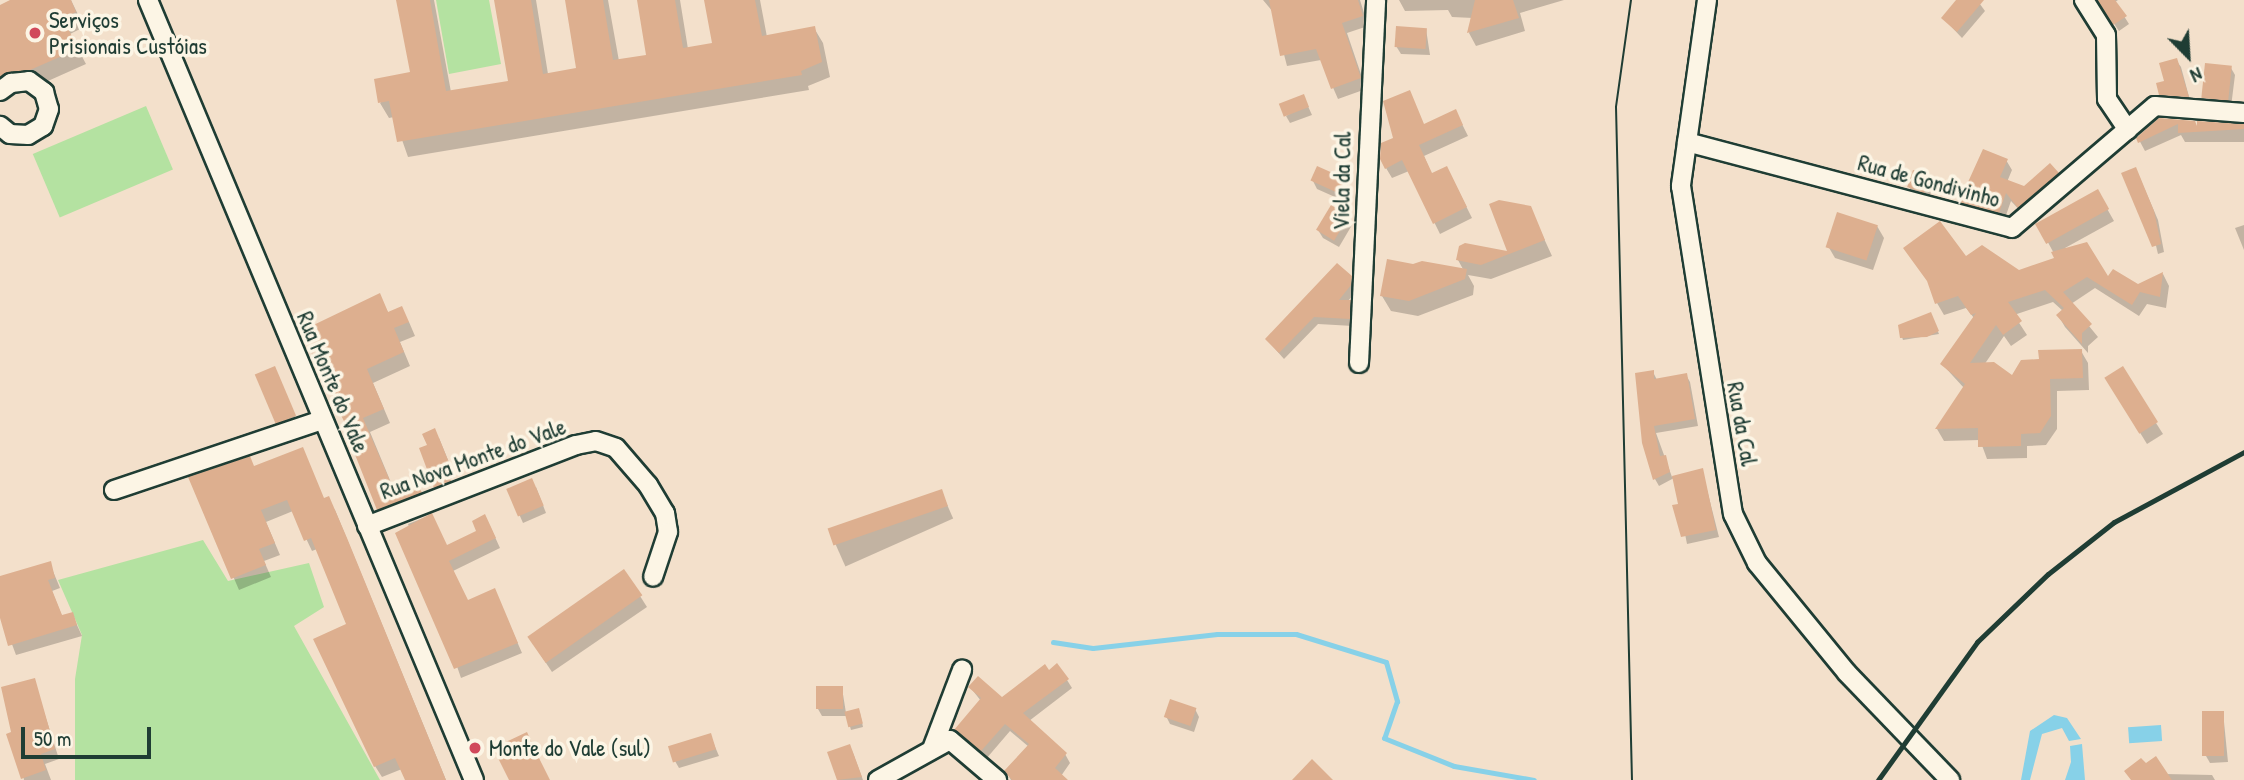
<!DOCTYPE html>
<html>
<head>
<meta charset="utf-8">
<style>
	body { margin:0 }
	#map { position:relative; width:2244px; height:780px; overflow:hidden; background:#f3e0cb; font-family:"Patrick Hand",sans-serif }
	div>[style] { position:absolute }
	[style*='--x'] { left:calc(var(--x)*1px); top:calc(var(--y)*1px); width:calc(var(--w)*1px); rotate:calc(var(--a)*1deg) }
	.green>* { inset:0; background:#b4e2a1; transform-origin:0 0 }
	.water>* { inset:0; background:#87d1e8; transform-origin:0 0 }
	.shadow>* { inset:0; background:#0003; transform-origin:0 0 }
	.stream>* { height:5px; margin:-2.5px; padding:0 2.5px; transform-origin:2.5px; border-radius:2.5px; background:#87d1e8 }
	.building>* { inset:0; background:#ddaf8f; transform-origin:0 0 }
	.roads { filter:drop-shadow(2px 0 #1f3d34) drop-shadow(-2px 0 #1f3d34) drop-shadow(0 2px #1f3d34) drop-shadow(0 -2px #1f3d34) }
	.minor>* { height:18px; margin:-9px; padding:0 9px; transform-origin:9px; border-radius:9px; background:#fcf5e5 }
	.tram>* { height:2px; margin:-1px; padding:0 1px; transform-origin:1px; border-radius:1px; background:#1f3d34 }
	.rail>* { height:5px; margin:-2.5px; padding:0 2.5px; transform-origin:2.5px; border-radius:2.5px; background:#1f3d34 }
	.dots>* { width:19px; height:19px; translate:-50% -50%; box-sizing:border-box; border:4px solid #fcf5e5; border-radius:50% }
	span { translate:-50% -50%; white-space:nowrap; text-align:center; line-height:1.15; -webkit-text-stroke:7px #fcf5e5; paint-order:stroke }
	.poi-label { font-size:23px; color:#1f3d34 }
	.left { translate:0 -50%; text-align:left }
	.street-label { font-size:23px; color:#1f3d34 }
	.north { position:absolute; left:2153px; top:21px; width:70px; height:70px; -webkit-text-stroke:5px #fcf5e5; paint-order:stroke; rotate:156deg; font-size:19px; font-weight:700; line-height:28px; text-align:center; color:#1f3d34 }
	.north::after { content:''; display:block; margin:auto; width:24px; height:32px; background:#1f3d34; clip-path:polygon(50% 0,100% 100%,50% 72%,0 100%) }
	.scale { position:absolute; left:21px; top:727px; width:130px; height:32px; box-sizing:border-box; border:4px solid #1f3d34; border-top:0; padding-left:9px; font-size:21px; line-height:24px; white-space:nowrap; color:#1f3d34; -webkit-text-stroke:5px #fcf5e5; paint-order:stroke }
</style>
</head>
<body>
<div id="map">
	<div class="green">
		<i style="clip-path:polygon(436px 0,489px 0,501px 64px,449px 74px)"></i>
		<i style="left:146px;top:106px;width:69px;height:123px;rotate:67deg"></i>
		<i style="clip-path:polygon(203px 540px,228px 581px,309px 563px,324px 607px,294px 626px,380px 780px,75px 780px,75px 679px,82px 635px,58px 580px)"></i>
	</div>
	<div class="water">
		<i style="clip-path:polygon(2054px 715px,2067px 718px,2081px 739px,2069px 741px,2062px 728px,2042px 734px,2030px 780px,2021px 780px,2030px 731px)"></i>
		<i style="left:2161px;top:725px;width:16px;height:33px;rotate:86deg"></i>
		<i style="clip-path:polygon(2082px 744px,2085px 780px,2065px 780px,2071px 762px,2070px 746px)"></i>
	</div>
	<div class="shadow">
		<i style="clip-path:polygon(14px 0,71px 0,84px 27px,70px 34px,86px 64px,39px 85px,9px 93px,0 77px,0 7px)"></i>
		<i style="clip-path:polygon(398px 0,434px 0,451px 92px,510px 82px,495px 0,536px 0,548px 74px,578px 69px,567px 0,608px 0,619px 61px,648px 57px,639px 0,680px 0,688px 49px,714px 45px,706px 0,760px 0,767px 37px,814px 28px,823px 43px,830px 77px,808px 86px,809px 90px,408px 157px,394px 117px,389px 118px,380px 103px,412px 74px)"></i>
		<i style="clip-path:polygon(1263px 0,1360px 0,1368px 26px,1347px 33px,1366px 89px,1338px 99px,1321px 60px,1287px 66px,1273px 12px)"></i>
		<i style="clip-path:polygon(1399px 0,1564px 0,1520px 13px,1525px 31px,1476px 46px,1469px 33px,1473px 18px,1452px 17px,1448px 10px,1405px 11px)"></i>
		<i style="clip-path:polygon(1958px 0,1977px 0,1985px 11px,1962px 38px,1943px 18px)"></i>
		<i style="clip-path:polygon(2098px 0,2118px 0,2115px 2px,2129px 24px,2119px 31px)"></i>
		<i style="clip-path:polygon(1426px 29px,1430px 55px,1401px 54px,1396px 46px)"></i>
		<i style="clip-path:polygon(2176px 60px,2181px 67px,2191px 104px,2166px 102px,2161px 94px)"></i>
		<i style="clip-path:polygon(2231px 68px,2235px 75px,2231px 107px,2207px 105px,2202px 98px)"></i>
		<i style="clip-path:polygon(1307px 104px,1312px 115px,1290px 123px,1286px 116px)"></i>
		<i style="clip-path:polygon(2159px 120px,2194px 122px,2198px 129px,2244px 126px,2244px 142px,2185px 142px,2181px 135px,2145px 151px,2138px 138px)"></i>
		<i style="clip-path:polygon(1461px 122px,1468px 136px,1424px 156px,1432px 175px,1452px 178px,1472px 218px,1440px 234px,1409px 171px,1392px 178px,1386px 168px,1424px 125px)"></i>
		<i style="clip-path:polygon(2006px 160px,2012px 170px,2007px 182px,2024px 188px,2058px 174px,2063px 183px,2025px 216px,2011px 201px,2004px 221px,1967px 212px,1961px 202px)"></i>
		<i style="clip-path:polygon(2139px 176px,2158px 220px,2164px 252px,2158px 254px)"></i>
		<i style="clip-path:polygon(1929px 178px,1934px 185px,1928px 200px,1913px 194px,1909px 187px)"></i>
		<i style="clip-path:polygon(1345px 180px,1349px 188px,1344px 201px,1317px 189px,1313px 181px)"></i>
		<i style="clip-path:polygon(2097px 191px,2114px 221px,2065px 248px,2108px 280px,2138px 286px,2163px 274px,2169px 286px,2166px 308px,2147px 304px,2139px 316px,2095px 288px,2071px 304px,2098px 337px,2088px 346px,2088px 353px,2065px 327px,2058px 315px,2063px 311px,2053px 302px,2014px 315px,2027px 335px,2011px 346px,2004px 336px,1984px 365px,2012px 377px,2040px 361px,2081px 351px,2088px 363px,2089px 390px,2057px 391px,2057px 429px,2046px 445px,2027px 446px,2027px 458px,1987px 459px,1980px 440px,1944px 441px,1937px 429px,1964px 388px,1942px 364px,1974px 318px,1966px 308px,1944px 315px,1937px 303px,1965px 258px,2018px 271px,2057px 259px,2038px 224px)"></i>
		<i style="clip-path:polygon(1530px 208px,1552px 256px,1491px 279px,1468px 275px,1474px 286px,1473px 295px,1418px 316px,1391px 311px,1382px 296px,1464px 271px,1458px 260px,1510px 253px)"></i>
		<i style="clip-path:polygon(1348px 217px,1352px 225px,1339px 247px,1323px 238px,1318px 230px)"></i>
		<i style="clip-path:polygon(2244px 225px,2244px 250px,2235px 228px)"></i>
		<i style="clip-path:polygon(1877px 226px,1884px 238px,1873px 270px,1835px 258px,1828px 246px)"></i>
		<i style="clip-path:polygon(1350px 277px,1355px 293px,1347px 302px,1354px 310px,1353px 326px,1318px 324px,1284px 359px,1267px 340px)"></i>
		<i style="clip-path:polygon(379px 295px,389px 314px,409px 322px,415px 336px,400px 342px,410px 366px,373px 383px,390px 423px,370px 432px,397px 497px,418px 488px,428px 506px,386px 522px,354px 437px)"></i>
		<i style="clip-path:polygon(1930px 314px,1939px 334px,1903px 340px,1902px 337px)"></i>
		<i style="clip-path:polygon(1653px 372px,1657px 380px,1686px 375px,1690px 382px,1698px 426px,1656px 433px,1672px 477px,1702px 470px,1719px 537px,1687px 544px,1674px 478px,1659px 486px,1655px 479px,1643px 443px)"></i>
		<i style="clip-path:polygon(278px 375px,298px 424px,281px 430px,277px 423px)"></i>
		<i style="clip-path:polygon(2113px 389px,2156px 423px,2163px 434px,2147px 444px)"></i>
		<i style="clip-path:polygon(439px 438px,455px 477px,450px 479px,453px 489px,440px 494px,436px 487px)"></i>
		<i style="clip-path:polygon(254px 468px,325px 500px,335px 510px,446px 780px,407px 780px,402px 769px,382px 777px,375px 766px,348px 625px,317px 549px,312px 551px,293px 511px,266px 522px,280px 555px,264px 561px,271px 577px,239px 590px,191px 478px)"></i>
		<i style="clip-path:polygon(536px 487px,546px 513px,523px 523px,508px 489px)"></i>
		<i style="left:941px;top:491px;width:30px;height:118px;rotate:66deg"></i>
		<i style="clip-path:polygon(431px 515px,447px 547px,490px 526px,500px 548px,453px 571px,468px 602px,499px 600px,522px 653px,461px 678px,408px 524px)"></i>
		<i style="clip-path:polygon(50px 564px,60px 588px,52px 591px,62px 616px,72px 614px,82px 636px,16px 655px,0 612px,0 590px)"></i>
		<i style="clip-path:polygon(640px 596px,647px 607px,552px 672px,536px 648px)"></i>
		<i style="clip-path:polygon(1049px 672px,1067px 680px,1072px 688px,1029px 721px,1065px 754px,1070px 763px,1061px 776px,1065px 780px,1011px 780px,1006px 771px,1029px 747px,1010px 731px,986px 759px,957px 730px,981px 701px,970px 687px,1002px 699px)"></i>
		<i style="clip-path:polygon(34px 681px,59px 759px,45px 764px,51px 780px,24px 780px,14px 733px)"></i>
		<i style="clip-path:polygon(842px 688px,846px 713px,860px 713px,863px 727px,851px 730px,847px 716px,822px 716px,818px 709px)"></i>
		<i style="clip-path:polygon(1195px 709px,1199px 717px,1194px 732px,1170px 724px,1166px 716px)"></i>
		<i style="clip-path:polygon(2223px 712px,2228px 762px,2210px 763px,2206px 756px)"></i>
		<i style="clip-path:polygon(710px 735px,719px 756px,679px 768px,675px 761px)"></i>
		<i style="clip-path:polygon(849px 746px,853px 753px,863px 780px,838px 780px,829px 753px)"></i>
		<i style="clip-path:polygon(2166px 774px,2212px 775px,2215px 780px,2131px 780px)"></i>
	</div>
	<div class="stream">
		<i style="--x:1053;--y:642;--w:40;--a:8.5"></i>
		<i style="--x:1093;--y:648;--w:125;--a:-6.4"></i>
		<i style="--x:1217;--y:634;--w:79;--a:0"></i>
		<i style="--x:1296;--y:634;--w:94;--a:17.3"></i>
		<i style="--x:1386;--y:662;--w:41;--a:74.2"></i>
		<i style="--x:1397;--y:701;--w:39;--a:109"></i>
		<i style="--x:1384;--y:738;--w:75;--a:21.8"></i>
		<i style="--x:1454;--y:766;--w:81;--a:9.9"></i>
	</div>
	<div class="building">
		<i style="clip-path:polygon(10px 0,71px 0,76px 12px,63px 18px,78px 49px,30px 70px,0 77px,0 5px)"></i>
		<i style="clip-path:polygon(396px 0,430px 0,446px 91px,508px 81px,494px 0,531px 0,543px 74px,576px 68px,565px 0,603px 0,613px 60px,646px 55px,637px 0,675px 0,683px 48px,712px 43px,704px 0,755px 0,762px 36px,815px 26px,822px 62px,801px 71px,802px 75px,397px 142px,389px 101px,378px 103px,374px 79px,410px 72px)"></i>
		<i style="clip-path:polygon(1269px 0,1358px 0,1363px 16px,1342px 23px,1361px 78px,1331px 89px,1316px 49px,1280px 56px)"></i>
		<i style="clip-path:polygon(1475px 0,1513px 0,1519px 18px,1467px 33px)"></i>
		<i style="clip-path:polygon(1956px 0,1984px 0,1957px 32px,1941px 18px)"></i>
		<i style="clip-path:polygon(2097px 0,2115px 0,2127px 16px,2113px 25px)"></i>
		<i style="left:1396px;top:26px;width:31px;height:21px;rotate:4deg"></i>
		<i style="clip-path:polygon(2177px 58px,2189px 97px,2159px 95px,2156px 83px,2164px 81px,2159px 63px)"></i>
		<i style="left:2205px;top:63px;width:27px;height:35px;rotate:6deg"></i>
		<i style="clip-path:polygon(1410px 90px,1424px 124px,1456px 109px,1463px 125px,1419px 145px,1432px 173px,1447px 166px,1467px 207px,1433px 224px,1402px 160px,1385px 169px,1380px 159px,1381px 143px,1393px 138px,1383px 101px)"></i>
		<i style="left:1304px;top:94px;width:14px;height:27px;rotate:69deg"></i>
		<i style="clip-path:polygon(2159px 118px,2195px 121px,2197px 126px,2197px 121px,2244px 124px,2244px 129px,2178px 133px,2178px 124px,2138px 143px,2136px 138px)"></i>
		<i style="clip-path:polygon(1983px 149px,2008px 159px,2000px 177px,2024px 186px,2050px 163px,2059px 173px,2018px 208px,2006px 193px,1999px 213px,1959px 202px)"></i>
		<i style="left:1317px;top:166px;width:32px;height:16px;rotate:24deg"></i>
		<i style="clip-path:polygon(2136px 167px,2154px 211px,2161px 244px,2152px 247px,2121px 173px)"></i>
		<i style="left:1913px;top:170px;width:18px;height:18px;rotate:19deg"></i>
		<i style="left:2098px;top:189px;width:23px;height:72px;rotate:61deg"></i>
		<i style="clip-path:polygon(1499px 200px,1531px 206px,1545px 240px,1481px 265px,1456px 260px,1459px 246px,1465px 243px,1507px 251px,1489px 204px)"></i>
		<i style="left:1331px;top:205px;width:21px;height:29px;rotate:31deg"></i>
		<i style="left:1837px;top:212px;width:43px;height:37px;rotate:18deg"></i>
		<i style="clip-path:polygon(1940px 221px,1966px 256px,1982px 245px,2019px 270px,2054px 258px,2051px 252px,2087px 242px,2108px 276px,2113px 269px,2138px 284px,2163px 272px,2160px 297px,2140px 292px,2132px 305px,2087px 277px,2063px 292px,2092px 324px,2082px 333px,2082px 344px,2056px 315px,2064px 308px,2045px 290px,2008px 302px,2022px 321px,2003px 335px,1996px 325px,1970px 363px,1994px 362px,2012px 375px,2021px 360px,2039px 359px,2038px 350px,2082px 349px,2083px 378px,2050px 379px,2051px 416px,2040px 433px,2021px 434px,2021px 446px,1978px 447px,1978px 428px,1935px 429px,1965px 384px,1940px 364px,1976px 313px,1971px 315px,1958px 296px,1935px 304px,1927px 281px,1903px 248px)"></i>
		<i style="clip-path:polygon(1387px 259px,1413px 264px,1422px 261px,1467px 269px,1465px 279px,1409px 301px,1380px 296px)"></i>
		<i style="clip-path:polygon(1337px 263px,1352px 276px,1351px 285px,1339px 300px,1351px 300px,1350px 319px,1314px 317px,1279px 353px,1265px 339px)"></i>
		<i style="clip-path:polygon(380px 293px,388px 312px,402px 306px,409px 322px,394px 328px,404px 352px,367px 369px,384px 409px,363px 418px,396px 495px,419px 486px,422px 493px,377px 510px,348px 437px,351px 436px,301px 331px)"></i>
		<i style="clip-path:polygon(1931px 312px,1939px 331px,1927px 337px,1900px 338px,1898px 325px)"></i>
		<i style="left:275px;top:366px;width:54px;height:22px;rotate:67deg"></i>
		<i style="left:2123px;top:366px;width:66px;height:22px;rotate:58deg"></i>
		<i style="clip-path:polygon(1654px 370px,1654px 379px,1687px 373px,1695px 419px,1654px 426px,1660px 456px,1666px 455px,1670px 472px,1653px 480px,1642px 443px,1635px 373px)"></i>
		<i style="clip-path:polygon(435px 428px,452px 470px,447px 472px,451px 481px,434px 488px,419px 448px,427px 445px,422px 434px)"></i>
		<i style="clip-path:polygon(303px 447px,324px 498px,329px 496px,347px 538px,446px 780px,405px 780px,395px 758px,374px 767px,313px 639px,346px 624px,311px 538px,304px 541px,287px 500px,261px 510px,275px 543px,259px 549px,266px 565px,231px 579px,188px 477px,250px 456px,254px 466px)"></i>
		<i style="clip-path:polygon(1703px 468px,1716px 530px,1681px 537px,1672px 505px,1678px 504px,1672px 476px)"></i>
		<i style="left:532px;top:478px;width:30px;height:28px;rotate:67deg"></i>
		<i style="left:942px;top:489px;width:18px;height:121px;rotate:71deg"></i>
		<i style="clip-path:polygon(432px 513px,447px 545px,476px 531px,472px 521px,485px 514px,496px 538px,449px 561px,468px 600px,495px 588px,518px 643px,454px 669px,395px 533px)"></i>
		<i style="clip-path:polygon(51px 561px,55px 578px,48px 580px,62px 615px,73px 612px,77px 625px,8px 646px,0 618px,0 576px)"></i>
		<i style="left:624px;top:569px;width:32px;height:118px;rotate:55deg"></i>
		<i style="clip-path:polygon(1057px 663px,1069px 679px,1023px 713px,1067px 753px,1055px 768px,1068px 780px,1012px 780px,1004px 771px,1029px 744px,1005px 724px,981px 751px,954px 730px,981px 698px,968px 687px,978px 676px,1002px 697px,1045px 664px,1049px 670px)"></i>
		<i style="clip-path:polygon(35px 678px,55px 749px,41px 754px,46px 770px,21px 779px,6px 734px,11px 732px,1px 687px)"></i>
		<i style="left:843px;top:686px;width:23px;height:27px;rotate:90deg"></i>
		<i style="left:1170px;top:699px;width:28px;height:19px;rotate:19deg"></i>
		<i style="left:859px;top:708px;width:16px;height:15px;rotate:76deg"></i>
		<i style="left:2202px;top:711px;width:22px;height:45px"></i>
		<i style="clip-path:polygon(527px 732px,535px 750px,550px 780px,509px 780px,493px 748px)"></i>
		<i style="left:711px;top:733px;width:17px;height:45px;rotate:73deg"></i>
		<i style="clip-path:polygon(850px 744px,862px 777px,837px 780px,827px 752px)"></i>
		<i style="clip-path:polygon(2156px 756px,2172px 780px,2131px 780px,2124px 771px,2141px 758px,2146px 763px)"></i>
		<i style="clip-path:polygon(1312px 759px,1333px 780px,1292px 780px)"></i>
	</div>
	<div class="roads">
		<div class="minor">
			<i style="--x:148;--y:0;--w:845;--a:67.32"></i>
			<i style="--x:1707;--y:0;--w:188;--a:98"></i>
			<i style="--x:1681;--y:186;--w:332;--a:81"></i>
			<i style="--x:1733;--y:514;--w:55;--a:63.9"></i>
			<i style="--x:1757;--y:563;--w:142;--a:50.7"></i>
			<i style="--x:1847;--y:673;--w:149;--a:46.1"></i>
			<i style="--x:2084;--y:0;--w:41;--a:57.8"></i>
			<i style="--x:2106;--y:35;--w:64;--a:89.1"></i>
			<i style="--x:2107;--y:99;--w:37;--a:56"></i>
			<i style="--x:0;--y:91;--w:14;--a:-36"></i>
			<i style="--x:11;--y:83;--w:18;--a:-6"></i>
			<i style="--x:29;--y:81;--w:19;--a:36"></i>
			<i style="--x:44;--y:92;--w:18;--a:74"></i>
			<i style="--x:49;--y:109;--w:18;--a:109"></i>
			<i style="--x:43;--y:126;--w:17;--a:149"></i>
			<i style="--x:28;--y:135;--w:18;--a:-177"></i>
			<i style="--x:10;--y:134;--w:13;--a:-141"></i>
			<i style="--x:1687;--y:142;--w:336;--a:14.8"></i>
			<i style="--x:2012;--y:228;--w:188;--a:-40.5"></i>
			<i style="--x:2155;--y:106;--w:89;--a:4.5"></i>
			<i style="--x:1359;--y:363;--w:363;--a:-87.3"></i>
			<i style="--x:114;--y:490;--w:219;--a:-18.6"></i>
			<i style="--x:367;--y:526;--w:224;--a:-21.2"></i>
			<i style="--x:576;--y:445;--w:20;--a:-11"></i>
			<i style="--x:596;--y:441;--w:21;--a:19"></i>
			<i style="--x:616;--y:448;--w:49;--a:49.1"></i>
			<i style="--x:648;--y:485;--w:33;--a:59"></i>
			<i style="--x:665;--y:513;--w:19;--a:81"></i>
			<i style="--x:668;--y:532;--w:47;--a:108.4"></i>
			<i style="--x:932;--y:749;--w:85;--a:-69.2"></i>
			<i style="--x:878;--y:780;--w:82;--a:-29.1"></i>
			<i style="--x:950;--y:740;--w:62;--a:40.4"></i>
		</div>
	</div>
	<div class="tram">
		<i style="--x:1631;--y:0;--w:108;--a:98"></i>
		<i style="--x:1616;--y:107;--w:673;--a:88.64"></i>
	</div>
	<div class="rail">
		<i style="--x:1878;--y:780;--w:170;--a:-54.3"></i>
		<i style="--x:1977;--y:642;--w:98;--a:-43.8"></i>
		<i style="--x:2048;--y:574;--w:84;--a:-38.2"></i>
		<i style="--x:2114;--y:522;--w:148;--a:-28.3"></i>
	</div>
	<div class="dots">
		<i style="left:35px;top:33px;background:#d1495b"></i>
		<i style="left:475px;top:748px;background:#d1495b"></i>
	</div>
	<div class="poi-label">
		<span class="left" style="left:49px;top:33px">Serviços<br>Prisionais Custóias</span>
		<span class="left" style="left:489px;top:748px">Monte do Vale (sul)</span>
	</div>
	<div class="street-label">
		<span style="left:1342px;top:181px;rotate:-89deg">Viela da Cal</span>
		<span style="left:1929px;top:181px;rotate:15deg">Rua de Gondivinho</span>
		<span style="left:333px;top:382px;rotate:67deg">Rua Monte do Vale</span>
		<span style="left:1742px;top:424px;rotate:80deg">Rua da Cal</span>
		<span style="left:473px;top:459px;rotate:-20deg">Rua Nova Monte do Vale</span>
	</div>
	<div class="north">N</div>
	<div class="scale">50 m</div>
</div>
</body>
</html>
